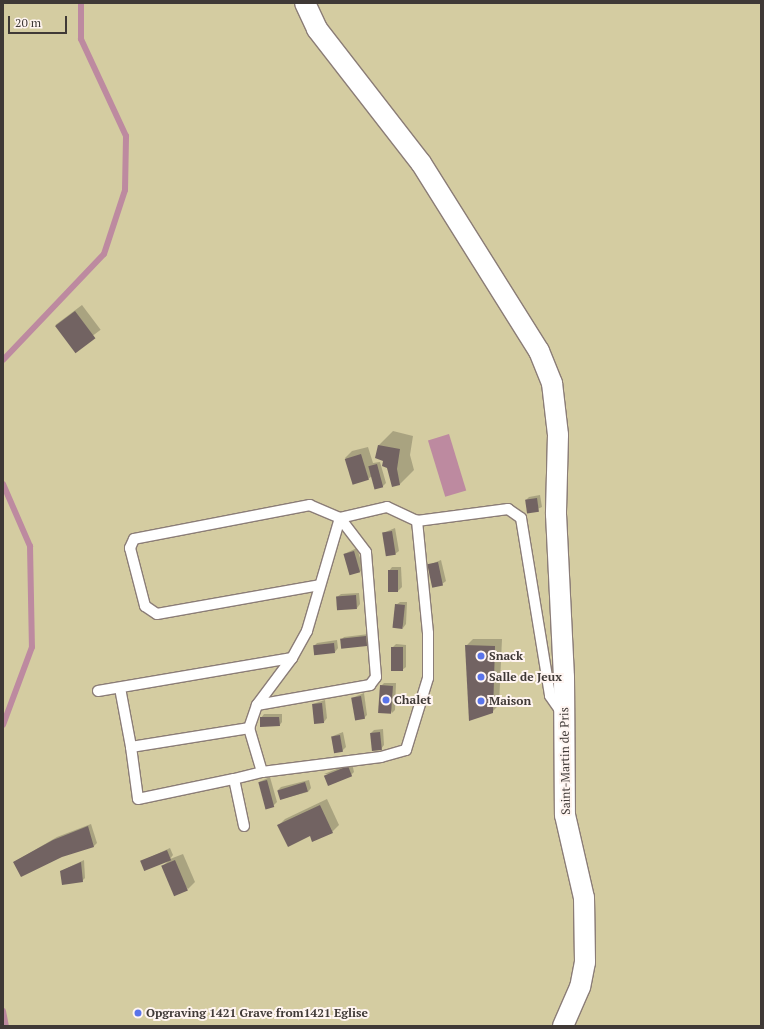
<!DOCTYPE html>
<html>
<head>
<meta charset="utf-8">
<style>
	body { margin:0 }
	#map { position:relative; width:764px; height:1029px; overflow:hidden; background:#fff5f1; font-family:"PT Serif",serif }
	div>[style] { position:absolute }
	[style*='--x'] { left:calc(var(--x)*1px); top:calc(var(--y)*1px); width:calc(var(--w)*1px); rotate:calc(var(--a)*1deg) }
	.green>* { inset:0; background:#d4cca1; transform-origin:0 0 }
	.water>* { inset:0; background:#bd8aa0; transform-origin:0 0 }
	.shadow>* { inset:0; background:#0003; transform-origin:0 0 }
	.stream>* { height:6px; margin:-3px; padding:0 3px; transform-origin:3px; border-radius:3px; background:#bd8aa0 }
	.building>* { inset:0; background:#726362; transform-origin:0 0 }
	.roads { filter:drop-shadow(1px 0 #8b7d77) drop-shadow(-1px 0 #8b7d77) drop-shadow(0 1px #8b7d77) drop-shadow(0 -1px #8b7d77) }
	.service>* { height:10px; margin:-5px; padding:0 5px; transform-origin:5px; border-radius:5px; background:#fff }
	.minor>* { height:20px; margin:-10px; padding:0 10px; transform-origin:10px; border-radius:10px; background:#fff }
	.dots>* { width:11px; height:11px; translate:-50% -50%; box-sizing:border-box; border:2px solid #fff5f1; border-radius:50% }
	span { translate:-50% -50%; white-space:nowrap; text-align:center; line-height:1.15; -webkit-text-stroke:4px #fff5f1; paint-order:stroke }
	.poi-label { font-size:12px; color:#3f3936; font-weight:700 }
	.left { translate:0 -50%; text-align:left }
	.street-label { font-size:12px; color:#3f3936 }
	.frame { position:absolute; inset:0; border:4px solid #3f3936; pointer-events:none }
	.scale { position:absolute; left:8px; top:16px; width:59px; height:18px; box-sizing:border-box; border:2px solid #3f3936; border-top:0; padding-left:5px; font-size:12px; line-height:14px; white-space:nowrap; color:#3f3936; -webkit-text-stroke:3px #fff5f1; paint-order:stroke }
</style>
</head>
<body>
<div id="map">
	<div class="green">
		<i style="left:3px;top:3px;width:758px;height:1023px"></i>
	</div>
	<div class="water">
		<i style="left:449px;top:434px;width:59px;height:22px;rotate:73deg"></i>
	</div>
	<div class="shadow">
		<i style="left:82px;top:305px;width:31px;height:33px;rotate:53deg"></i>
		<i style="clip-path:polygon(393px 431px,413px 436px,410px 455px,414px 470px,400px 484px,393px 486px,385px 460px,376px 457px,379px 445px)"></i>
		<i style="clip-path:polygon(368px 447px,373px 463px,380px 462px,386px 483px,383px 486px,375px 488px,372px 476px,368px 479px,345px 458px,352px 451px)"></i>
		<i style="clip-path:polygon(540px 495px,542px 507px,528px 513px,526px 500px,529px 497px)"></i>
		<i style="clip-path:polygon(395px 528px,399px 551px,395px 554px,383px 533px)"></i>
		<i style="clip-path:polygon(357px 548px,363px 568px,360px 572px,344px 554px)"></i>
		<i style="clip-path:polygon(441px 560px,446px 581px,442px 584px,429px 565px)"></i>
		<i style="clip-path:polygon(392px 567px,401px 567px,402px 587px,398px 591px,389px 571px)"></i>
		<i style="clip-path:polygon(359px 593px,360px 604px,357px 608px,337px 597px,341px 594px)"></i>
		<i style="clip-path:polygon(400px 602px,407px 602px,406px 624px,403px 628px,396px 605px)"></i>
		<i style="clip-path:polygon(369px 634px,370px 642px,367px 645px,341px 640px,344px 637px)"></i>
		<i style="clip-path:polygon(473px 639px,502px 639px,499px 705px,492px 712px,466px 646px)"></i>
		<i style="clip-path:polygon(337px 640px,338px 648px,335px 652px,314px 646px,317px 643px)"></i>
		<i style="clip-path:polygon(396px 644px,406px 645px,406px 667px,402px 670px,392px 648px)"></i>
		<i style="clip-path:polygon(384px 683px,396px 683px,395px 710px,392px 713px,381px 686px)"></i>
		<i style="clip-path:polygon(364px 693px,367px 715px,364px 718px,352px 698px)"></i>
		<i style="clip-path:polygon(325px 700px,327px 718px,324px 722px,313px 704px)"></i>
		<i style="clip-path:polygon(264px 714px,282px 714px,282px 722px,279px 726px,261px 718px)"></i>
		<i style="clip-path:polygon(383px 729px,384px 745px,381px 749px,371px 733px,374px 730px)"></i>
		<i style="clip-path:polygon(343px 732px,346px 747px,342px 751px,333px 736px)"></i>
		<i style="clip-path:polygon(352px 763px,354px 772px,351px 775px,324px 774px)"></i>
		<i style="clip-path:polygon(270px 777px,277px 802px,273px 806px,259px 782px)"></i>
		<i style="clip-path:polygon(309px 780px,311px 788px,308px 792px,281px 799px,278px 790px,281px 787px)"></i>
		<i style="clip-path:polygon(327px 799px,339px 825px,332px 832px,311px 835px,278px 826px,285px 819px)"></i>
		<i style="clip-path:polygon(91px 824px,97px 843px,94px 846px,14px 862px,57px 837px)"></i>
		<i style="clip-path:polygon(170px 848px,173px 855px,170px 859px,142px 861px)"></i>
		<i style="clip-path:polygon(183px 854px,195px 882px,188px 889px,163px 866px,170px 859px)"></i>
		<i style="clip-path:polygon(84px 860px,85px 878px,82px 881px,61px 871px)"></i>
	</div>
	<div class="stream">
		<i style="--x:3;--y:360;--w:146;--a:-46.4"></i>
		<i style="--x:104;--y:254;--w:67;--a:-71.8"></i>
		<i style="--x:125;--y:190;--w:54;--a:-88.9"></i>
		<i style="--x:126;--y:136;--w:107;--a:-114.9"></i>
		<i style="--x:81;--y:39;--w:36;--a:-90"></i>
		<i style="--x:3;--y:484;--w:68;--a:66.5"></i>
		<i style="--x:30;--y:546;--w:101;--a:88.9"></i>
		<i style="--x:32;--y:647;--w:83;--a:110.4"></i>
		<i style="--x:3;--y:1011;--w:15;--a:79"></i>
	</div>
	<div class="building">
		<i style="left:75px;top:311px;width:34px;height:25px;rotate:53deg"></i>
		<i style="clip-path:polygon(378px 445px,400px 449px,397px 469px,400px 485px,392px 487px,387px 468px,382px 466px,383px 461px,375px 458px)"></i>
		<i style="left:361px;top:454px;width:27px;height:17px;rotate:73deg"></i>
		<i style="left:377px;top:464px;width:24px;height:9px;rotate:75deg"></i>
		<i style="left:537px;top:498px;width:14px;height:12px;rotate:82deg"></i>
		<i style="left:392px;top:531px;width:24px;height:10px;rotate:81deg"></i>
		<i style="left:354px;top:551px;width:22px;height:11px;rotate:74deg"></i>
		<i style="left:438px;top:562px;width:24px;height:11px;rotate:78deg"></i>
		<i style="left:388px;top:570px;width:10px;height:22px"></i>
		<i style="left:356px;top:595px;width:14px;height:20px;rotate:86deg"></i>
		<i style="left:395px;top:604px;width:10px;height:24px;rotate:6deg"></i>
		<i style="left:366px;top:636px;width:10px;height:26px;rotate:84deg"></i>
		<i style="left:334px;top:643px;width:10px;height:21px;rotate:84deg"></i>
		<i style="clip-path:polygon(465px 645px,495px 646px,493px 713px,469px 721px)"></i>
		<i style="left:391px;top:647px;width:12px;height:24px"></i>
		<i style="left:380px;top:685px;width:13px;height:28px;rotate:4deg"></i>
		<i style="left:361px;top:696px;width:23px;height:10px;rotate:80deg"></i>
		<i style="left:322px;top:703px;width:20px;height:10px;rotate:84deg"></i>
		<i style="clip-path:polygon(260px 717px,279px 717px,280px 726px,260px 727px)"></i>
		<i style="left:380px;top:732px;width:18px;height:10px;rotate:84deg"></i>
		<i style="left:340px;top:735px;width:17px;height:9px;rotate:80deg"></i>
		<i style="left:348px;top:766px;width:11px;height:26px;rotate:68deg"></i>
		<i style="left:267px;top:780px;width:28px;height:9px;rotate:75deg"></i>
		<i style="left:305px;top:782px;width:10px;height:29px;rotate:73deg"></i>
		<i style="clip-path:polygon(320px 805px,333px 833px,312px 842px,310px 836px,288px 847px,277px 825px)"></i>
		<i style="clip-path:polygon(88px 826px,94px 847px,62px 857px,21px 877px,13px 862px,53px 840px)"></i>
		<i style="left:167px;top:850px;width:11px;height:29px;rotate:68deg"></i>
		<i style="left:175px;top:860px;width:33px;height:15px;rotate:67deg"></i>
		<i style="clip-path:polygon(81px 862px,83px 882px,62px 885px,60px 871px)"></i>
	</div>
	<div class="roads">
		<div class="service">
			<i style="--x:417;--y:521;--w:33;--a:-155"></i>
			<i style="--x:387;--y:507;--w:48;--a:166.8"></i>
			<i style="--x:340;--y:518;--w:118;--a:106.3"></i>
			<i style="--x:307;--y:631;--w:31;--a:119"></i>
			<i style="--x:292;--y:658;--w:59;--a:126.7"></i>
			<i style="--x:257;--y:705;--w:24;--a:109"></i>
			<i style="--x:249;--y:728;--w:46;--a:73.5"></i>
			<i style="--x:262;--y:772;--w:120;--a:-7.2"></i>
			<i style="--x:381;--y:757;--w:26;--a:-16"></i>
			<i style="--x:406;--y:750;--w:75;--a:-73"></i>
			<i style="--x:428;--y:678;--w:45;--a:-90"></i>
			<i style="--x:428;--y:633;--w:113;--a:-95.6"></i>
			<i style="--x:417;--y:521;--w:92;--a:-7.5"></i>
			<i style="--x:508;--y:509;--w:16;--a:35"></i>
			<i style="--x:521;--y:518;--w:180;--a:80.7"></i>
			<i style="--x:550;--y:696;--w:21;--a:55"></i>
			<i style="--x:120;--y:688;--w:60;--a:79.4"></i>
			<i style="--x:131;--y:747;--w:120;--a:-9.1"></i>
			<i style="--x:98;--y:691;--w:197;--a:-9.7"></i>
			<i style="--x:257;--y:705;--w:115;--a:-10"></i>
			<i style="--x:370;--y:685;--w:10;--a:-53"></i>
			<i style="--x:376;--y:677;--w:125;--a:-94.6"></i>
			<i style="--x:366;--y:552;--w:43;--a:-127.4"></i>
			<i style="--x:340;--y:518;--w:33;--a:-157"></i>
			<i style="--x:310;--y:505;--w:179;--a:169.1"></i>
			<i style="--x:134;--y:539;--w:10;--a:114"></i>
			<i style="--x:130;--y:548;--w:60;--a:75.5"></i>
			<i style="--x:145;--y:606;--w:14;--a:34"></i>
			<i style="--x:157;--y:614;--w:165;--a:-10.1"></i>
			<i style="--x:131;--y:747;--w:52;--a:82.3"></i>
			<i style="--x:138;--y:799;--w:98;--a:-11.8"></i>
			<i style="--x:244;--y:826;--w:48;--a:-102"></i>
			<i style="--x:234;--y:779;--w:29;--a:-14"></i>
		</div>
		<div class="minor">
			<i style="--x:305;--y:3;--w:29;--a:65"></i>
			<i style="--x:317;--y:29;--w:170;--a:52.2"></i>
			<i style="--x:421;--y:163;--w:222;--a:57.9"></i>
			<i style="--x:539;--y:351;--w:35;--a:68"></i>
			<i style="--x:552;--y:383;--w:52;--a:83.4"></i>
			<i style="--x:558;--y:435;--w:79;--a:91.5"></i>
			<i style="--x:556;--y:514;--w:163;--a:87.2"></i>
			<i style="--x:564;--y:677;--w:138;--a:89.6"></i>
			<i style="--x:565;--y:815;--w:85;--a:77.1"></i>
			<i style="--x:584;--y:898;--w:64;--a:89.1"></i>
			<i style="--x:585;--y:962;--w:25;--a:101"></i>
			<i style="--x:580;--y:987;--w:43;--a:113.6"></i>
		</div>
	</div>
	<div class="dots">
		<i style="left:481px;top:656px;background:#5a74ea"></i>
		<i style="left:481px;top:677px;background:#5a74ea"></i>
		<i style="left:386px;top:700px;background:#5a74ea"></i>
		<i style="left:481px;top:701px;background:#5a74ea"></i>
		<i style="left:138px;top:1013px;background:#5a74ea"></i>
	</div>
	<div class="poi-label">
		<span class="left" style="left:489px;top:656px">Snack</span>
		<span class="left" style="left:489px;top:677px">Salle de Jeux</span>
		<span class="left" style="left:394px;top:700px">Chalet</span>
		<span class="left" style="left:489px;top:701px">Maison</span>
		<span class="left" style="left:146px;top:1013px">Opgraving 1421 Grave from1421 Eglise</span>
	</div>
	<div class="street-label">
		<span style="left:565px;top:761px;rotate:-91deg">Saint-Martin de Pris</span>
	</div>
	<div class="frame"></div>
	<div class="scale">20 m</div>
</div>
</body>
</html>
